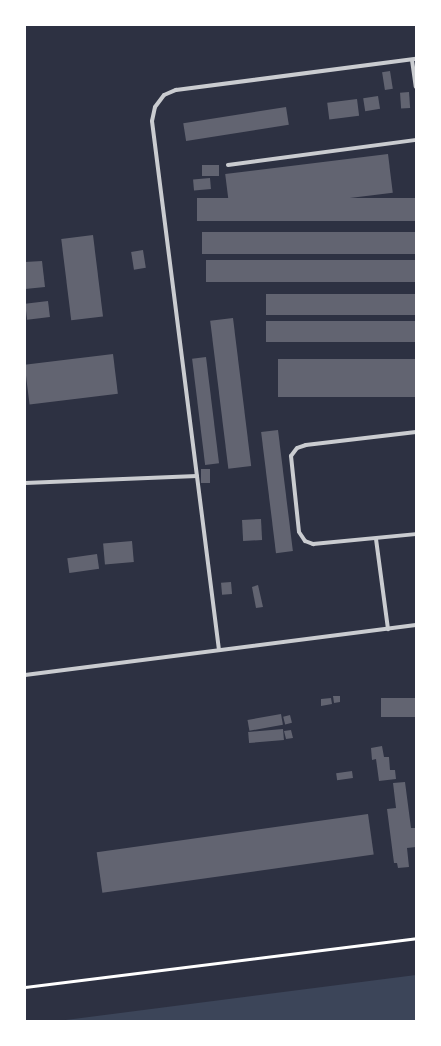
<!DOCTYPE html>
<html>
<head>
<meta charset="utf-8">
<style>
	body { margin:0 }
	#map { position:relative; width:441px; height:1046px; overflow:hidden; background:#2d3142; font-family:Signika,sans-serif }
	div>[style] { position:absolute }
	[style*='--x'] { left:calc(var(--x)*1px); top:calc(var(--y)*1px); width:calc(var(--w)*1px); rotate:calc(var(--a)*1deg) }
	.green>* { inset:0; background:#3c4559 }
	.building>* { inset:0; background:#626471; transform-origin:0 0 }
	.path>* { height:3px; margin:-1.5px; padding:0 1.5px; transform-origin:1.5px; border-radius:1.5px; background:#fff }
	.service>* { height:4px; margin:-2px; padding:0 2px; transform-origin:2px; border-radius:2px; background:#caccd0 }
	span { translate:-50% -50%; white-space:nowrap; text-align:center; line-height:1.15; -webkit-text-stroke:4px #fff; paint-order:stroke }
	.frame { position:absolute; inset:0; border:26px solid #fff; pointer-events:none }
</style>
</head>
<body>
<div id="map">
	<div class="green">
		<i style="clip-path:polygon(416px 975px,416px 1021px,58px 1021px)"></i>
	</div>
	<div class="building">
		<i style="left:390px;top:71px;width:18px;height:8px;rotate:81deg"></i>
		<i style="left:409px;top:92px;width:16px;height:9px;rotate:86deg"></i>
		<i style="left:378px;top:96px;width:13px;height:15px;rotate:81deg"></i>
		<i style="left:357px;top:99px;width:17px;height:30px;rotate:83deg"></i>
		<i style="left:286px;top:107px;width:18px;height:104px;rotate:81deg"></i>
		<i style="left:388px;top:154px;width:39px;height:164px;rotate:83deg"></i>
		<i style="left:219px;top:165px;width:11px;height:17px;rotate:90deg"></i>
		<i style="left:210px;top:178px;width:11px;height:17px;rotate:85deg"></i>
		<i style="left:416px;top:198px;width:23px;height:219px;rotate:90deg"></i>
		<i style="left:416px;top:232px;width:22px;height:214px;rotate:90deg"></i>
		<i style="left:93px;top:235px;width:82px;height:32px;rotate:83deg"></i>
		<i style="left:143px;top:250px;width:18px;height:12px;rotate:81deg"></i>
		<i style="left:416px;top:260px;width:22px;height:210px;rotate:90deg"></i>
		<i style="clip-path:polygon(42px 261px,45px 287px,25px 289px,25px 262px)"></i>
		<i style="left:416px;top:294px;width:21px;height:150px;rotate:90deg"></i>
		<i style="left:48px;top:301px;width:16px;height:23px;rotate:83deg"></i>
		<i style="left:233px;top:318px;width:149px;height:23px;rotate:83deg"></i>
		<i style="left:416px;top:321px;width:21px;height:150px;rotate:90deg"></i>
		<i style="left:113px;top:354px;width:40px;height:89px;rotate:83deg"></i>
		<i style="left:206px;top:357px;width:107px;height:14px;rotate:83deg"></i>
		<i style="left:416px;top:359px;width:38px;height:138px;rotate:90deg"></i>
		<i style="left:278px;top:430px;width:122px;height:17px;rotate:83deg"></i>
		<i style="left:201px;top:469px;width:9px;height:14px"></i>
		<i style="left:261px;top:519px;width:21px;height:19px;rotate:87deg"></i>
		<i style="left:132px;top:541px;width:21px;height:29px;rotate:85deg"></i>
		<i style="left:97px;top:554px;width:15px;height:30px;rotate:82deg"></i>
		<i style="left:231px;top:582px;width:12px;height:10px;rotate:85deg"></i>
		<i style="clip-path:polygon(258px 585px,263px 607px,256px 608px,252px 587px)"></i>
		<i style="clip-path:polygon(333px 696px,340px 696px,340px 702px,334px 703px)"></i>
		<i style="clip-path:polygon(331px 698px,332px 704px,321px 706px,321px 699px)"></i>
		<i style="left:416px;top:698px;width:19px;height:35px;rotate:90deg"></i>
		<i style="left:281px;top:714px;width:11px;height:34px;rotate:80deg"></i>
		<i style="left:290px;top:715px;width:8px;height:7px;rotate:76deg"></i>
		<i style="left:283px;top:729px;width:11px;height:35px;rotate:85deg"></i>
		<i style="clip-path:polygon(291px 730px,293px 738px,286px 739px,284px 731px)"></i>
		<i style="clip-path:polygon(382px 746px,384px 757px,389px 757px,390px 770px,395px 770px,396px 779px,379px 781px,376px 759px,372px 760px,371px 748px)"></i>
		<i style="left:352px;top:771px;width:7px;height:16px;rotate:82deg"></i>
		<i style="clip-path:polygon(405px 782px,411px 828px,416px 828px,416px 847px,407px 848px,409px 867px,398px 868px,397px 863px,394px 863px,387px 809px,396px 808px,393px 783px)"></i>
		<i style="left:368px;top:814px;width:41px;height:274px;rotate:82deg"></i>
	</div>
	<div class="path">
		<i style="--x:25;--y:987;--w:394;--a:-7.1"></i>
	</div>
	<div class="service">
		<i style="--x:412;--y:60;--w:27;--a:82"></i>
		<i style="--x:228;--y:165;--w:190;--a:-7.6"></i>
		<i style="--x:416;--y:432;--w:111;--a:173.3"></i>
		<i style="--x:306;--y:445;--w:9;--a:162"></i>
		<i style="--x:297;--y:448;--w:10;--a:127"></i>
		<i style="--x:291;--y:456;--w:76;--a:84"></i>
		<i style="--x:299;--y:532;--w:11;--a:56"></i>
		<i style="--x:305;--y:541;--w:9;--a:21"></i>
		<i style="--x:313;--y:544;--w:103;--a:-5.5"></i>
		<i style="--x:25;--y:483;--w:172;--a:-2.3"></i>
		<i style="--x:376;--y:539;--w:91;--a:82.4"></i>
		<i style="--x:219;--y:650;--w:533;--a:-97.22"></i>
		<i style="--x:152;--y:121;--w:14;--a:-78"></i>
		<i style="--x:155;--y:107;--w:15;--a:-53"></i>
		<i style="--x:164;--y:95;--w:13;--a:-23"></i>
		<i style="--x:176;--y:90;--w:242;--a:-7.4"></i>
		<i style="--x:25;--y:675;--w:394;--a:-7.3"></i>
	</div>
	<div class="frame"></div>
</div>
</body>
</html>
